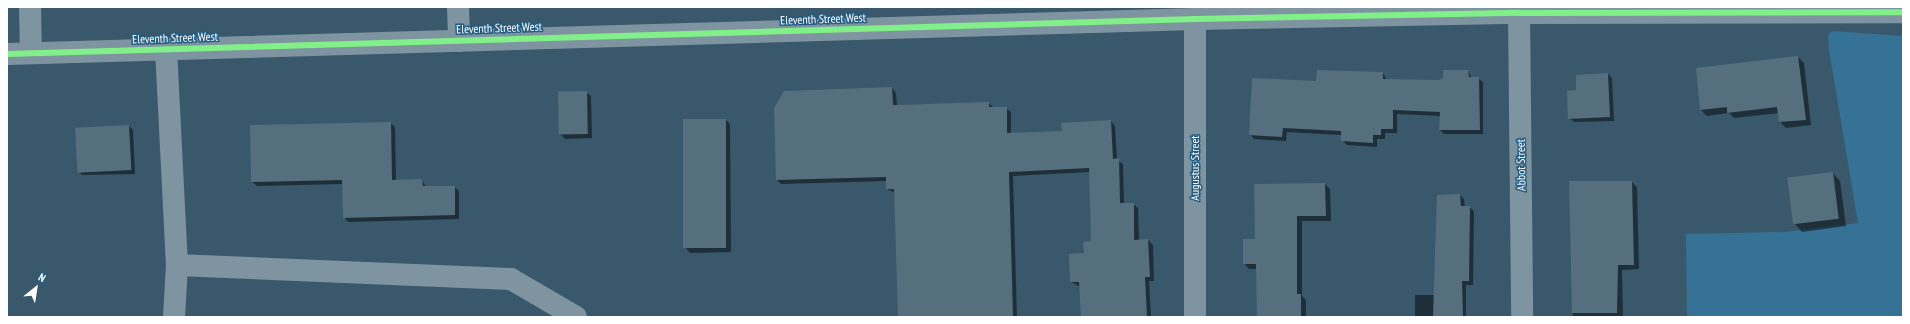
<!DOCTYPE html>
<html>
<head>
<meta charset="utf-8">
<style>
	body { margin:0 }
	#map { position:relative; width:1910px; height:324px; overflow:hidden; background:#39586b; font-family:"PT Sans Narrow",sans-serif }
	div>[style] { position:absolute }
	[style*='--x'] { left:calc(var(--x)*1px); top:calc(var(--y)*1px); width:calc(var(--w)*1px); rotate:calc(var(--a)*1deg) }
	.green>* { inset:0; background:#357295 }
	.shadow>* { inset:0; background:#0007 }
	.building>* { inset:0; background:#566f7e; transform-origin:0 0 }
	.minor>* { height:22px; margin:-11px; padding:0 11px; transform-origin:11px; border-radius:11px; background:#7f94a1 }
	.cycleway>* { height:6px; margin:-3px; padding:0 3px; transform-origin:3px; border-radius:3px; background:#82f089 }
	span { translate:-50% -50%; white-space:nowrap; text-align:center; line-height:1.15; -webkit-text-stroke:3px #245d80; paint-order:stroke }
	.street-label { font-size:12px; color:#fff }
	.frame { position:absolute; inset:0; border:8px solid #fff; pointer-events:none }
	.north { position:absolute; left:16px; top:268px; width:40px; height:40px; -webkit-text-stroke:3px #245d80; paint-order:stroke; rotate:30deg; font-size:11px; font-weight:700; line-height:16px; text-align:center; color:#fff }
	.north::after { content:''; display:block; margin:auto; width:14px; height:18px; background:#fff; clip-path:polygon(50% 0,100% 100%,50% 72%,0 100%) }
</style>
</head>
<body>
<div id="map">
	<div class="green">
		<i style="clip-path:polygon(1832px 31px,1903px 36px,1903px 317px,1687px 317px,1686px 234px,1785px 232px,1858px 223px,1829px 50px,1828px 35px)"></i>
	</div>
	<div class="shadow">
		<i style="clip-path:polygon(1798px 57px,1804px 63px,1811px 125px,1786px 128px,1780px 122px,1779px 113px,1734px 118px,1729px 113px,1707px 116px,1701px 110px,1697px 69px)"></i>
		<i style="clip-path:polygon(1468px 71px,1472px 78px,1478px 78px,1483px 82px,1483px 134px,1444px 134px,1440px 130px,1441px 116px,1397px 114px,1397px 133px,1385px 133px,1385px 139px,1377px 139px,1377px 147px,1347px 145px,1342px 140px,1342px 135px,1287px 132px,1286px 141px,1254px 139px,1250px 134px,1317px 82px,1383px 73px,1387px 80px,1439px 81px)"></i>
		<i style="clip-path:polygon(1608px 74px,1612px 78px,1614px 121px,1574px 122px,1569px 118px,1578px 91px)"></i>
		<i style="clip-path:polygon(892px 88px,896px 93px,897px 105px,988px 103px,993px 107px,1006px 108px,1011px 112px,1011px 134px,1063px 132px,1111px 121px,1115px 126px,1117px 160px,1123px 164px,1124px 204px,1133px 204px,1138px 208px,1139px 241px,1148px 240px,1153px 245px,1154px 281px,1149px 281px,1151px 317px,1082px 317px,1080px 287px,1071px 282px,1092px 242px,1090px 172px,1013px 176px,1017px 317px,899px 317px,895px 193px,887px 189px,887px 181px,781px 184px,777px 180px)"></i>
		<i style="clip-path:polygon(586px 92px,591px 96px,592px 138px,565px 139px,560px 134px)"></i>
		<i style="clip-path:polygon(726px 120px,730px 124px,731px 252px,690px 253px,686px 248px)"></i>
		<i style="clip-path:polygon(391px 123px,395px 127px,396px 181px,422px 180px,426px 187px,455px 187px,459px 191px,459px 219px,348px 222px,344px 217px,343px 184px,257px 186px,252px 182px)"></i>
		<i style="clip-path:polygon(129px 126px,133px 130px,135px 174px,82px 175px,78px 171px)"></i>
		<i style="clip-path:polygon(1833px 173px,1840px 181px,1846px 226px,1802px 232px,1795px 224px)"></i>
		<i style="clip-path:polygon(1570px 182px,1632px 182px,1637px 187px,1639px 269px,1622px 270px,1623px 317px,1573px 317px)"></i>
		<i style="clip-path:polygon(1325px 184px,1330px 189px,1331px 221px,1302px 221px,1302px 296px,1306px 300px,1306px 317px,1258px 317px,1257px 269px,1249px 269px,1244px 263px,1256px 240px)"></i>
		<i style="clip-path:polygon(1460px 195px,1464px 199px,1465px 207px,1469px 207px,1474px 211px,1473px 285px,1466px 285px,1466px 317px,1415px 317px,1415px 295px,1434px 295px)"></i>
	</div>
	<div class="building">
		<i style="clip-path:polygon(1798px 56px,1806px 120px,1779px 122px,1777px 107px,1727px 113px,1727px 107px,1700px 110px,1696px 68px)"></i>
		<i style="clip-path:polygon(1317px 70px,1383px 72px,1383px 79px,1439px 80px,1443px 78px,1443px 70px,1468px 70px,1469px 77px,1479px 77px,1480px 130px,1439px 130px,1440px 112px,1393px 110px,1393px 129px,1381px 129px,1381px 135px,1373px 135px,1373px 143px,1341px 141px,1341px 131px,1283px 128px,1282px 137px,1249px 135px,1252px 78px,1316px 81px)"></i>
		<i style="clip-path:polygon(1608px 73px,1610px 117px,1568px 119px,1567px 91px,1576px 90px,1576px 75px)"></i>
		<i style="clip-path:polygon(892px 87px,893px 105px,989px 102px,989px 107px,1007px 107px,1007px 133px,1062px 131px,1061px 123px,1111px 120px,1113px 159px,1119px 158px,1120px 203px,1134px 203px,1134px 240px,1148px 239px,1150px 277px,1145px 277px,1147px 317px,1081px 317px,1079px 282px,1070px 282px,1069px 254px,1084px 253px,1083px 242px,1091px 241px,1089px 168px,1009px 172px,1013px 317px,898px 317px,894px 189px,886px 189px,886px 177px,776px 180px,774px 108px,784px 91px)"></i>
		<i style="left:587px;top:91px;width:43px;height:29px;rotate:89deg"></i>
		<i style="left:726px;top:119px;width:129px;height:43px;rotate:90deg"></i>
		<i style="clip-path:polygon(391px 122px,392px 180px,422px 179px,423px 186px,455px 186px,455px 215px,343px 218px,342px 180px,251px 182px,250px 125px)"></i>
		<i style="left:129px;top:125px;width:45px;height:54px;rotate:87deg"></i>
		<i style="left:1833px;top:172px;width:47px;height:46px;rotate:83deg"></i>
		<i style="clip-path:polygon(1569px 181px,1632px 181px,1634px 265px,1618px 265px,1617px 313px,1572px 313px)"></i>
		<i style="clip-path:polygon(1325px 183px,1326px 216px,1297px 216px,1297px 294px,1301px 294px,1301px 317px,1257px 317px,1256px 264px,1243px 264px,1243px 239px,1255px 239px,1254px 184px)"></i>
		<i style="clip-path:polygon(1460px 194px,1461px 206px,1470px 206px,1469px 281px,1462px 281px,1463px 317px,1433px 317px,1437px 195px)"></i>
	</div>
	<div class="minor">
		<i style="--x:30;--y:7;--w:46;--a:88.8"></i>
		<i style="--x:458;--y:7;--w:34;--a:88"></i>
		<i style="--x:1519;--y:13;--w:304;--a:89.4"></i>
		<i style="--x:1195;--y:19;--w:298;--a:90"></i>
		<i style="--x:166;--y:49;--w:216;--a:87.1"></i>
		<i style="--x:177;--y:265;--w:52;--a:93.3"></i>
		<i style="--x:7;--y:54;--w:1189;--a:-1.69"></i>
		<i style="--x:1195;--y:19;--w:324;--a:-1.1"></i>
		<i style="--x:1519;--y:13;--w:384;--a:-0.1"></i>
		<i style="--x:177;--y:265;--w:334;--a:2.4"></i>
		<i style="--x:511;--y:279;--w:75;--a:30.3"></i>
	</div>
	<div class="cycleway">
		<i style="--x:7;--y:54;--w:1189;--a:-1.69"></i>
		<i style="--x:1195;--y:19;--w:324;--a:-1.1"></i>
		<i style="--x:1519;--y:13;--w:384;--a:-0.1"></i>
	</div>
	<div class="street-label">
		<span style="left:823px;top:19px;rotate:-2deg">Eleventh Street West</span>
		<span style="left:499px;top:28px;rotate:-2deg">Eleventh Street West</span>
		<span style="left:175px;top:38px;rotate:-2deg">Eleventh Street West</span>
		<span style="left:1521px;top:165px;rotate:-91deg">Abbot Street</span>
		<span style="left:1195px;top:168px;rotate:-90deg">Augustus Street</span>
	</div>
	<div class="frame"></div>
	<div class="north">N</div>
</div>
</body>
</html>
